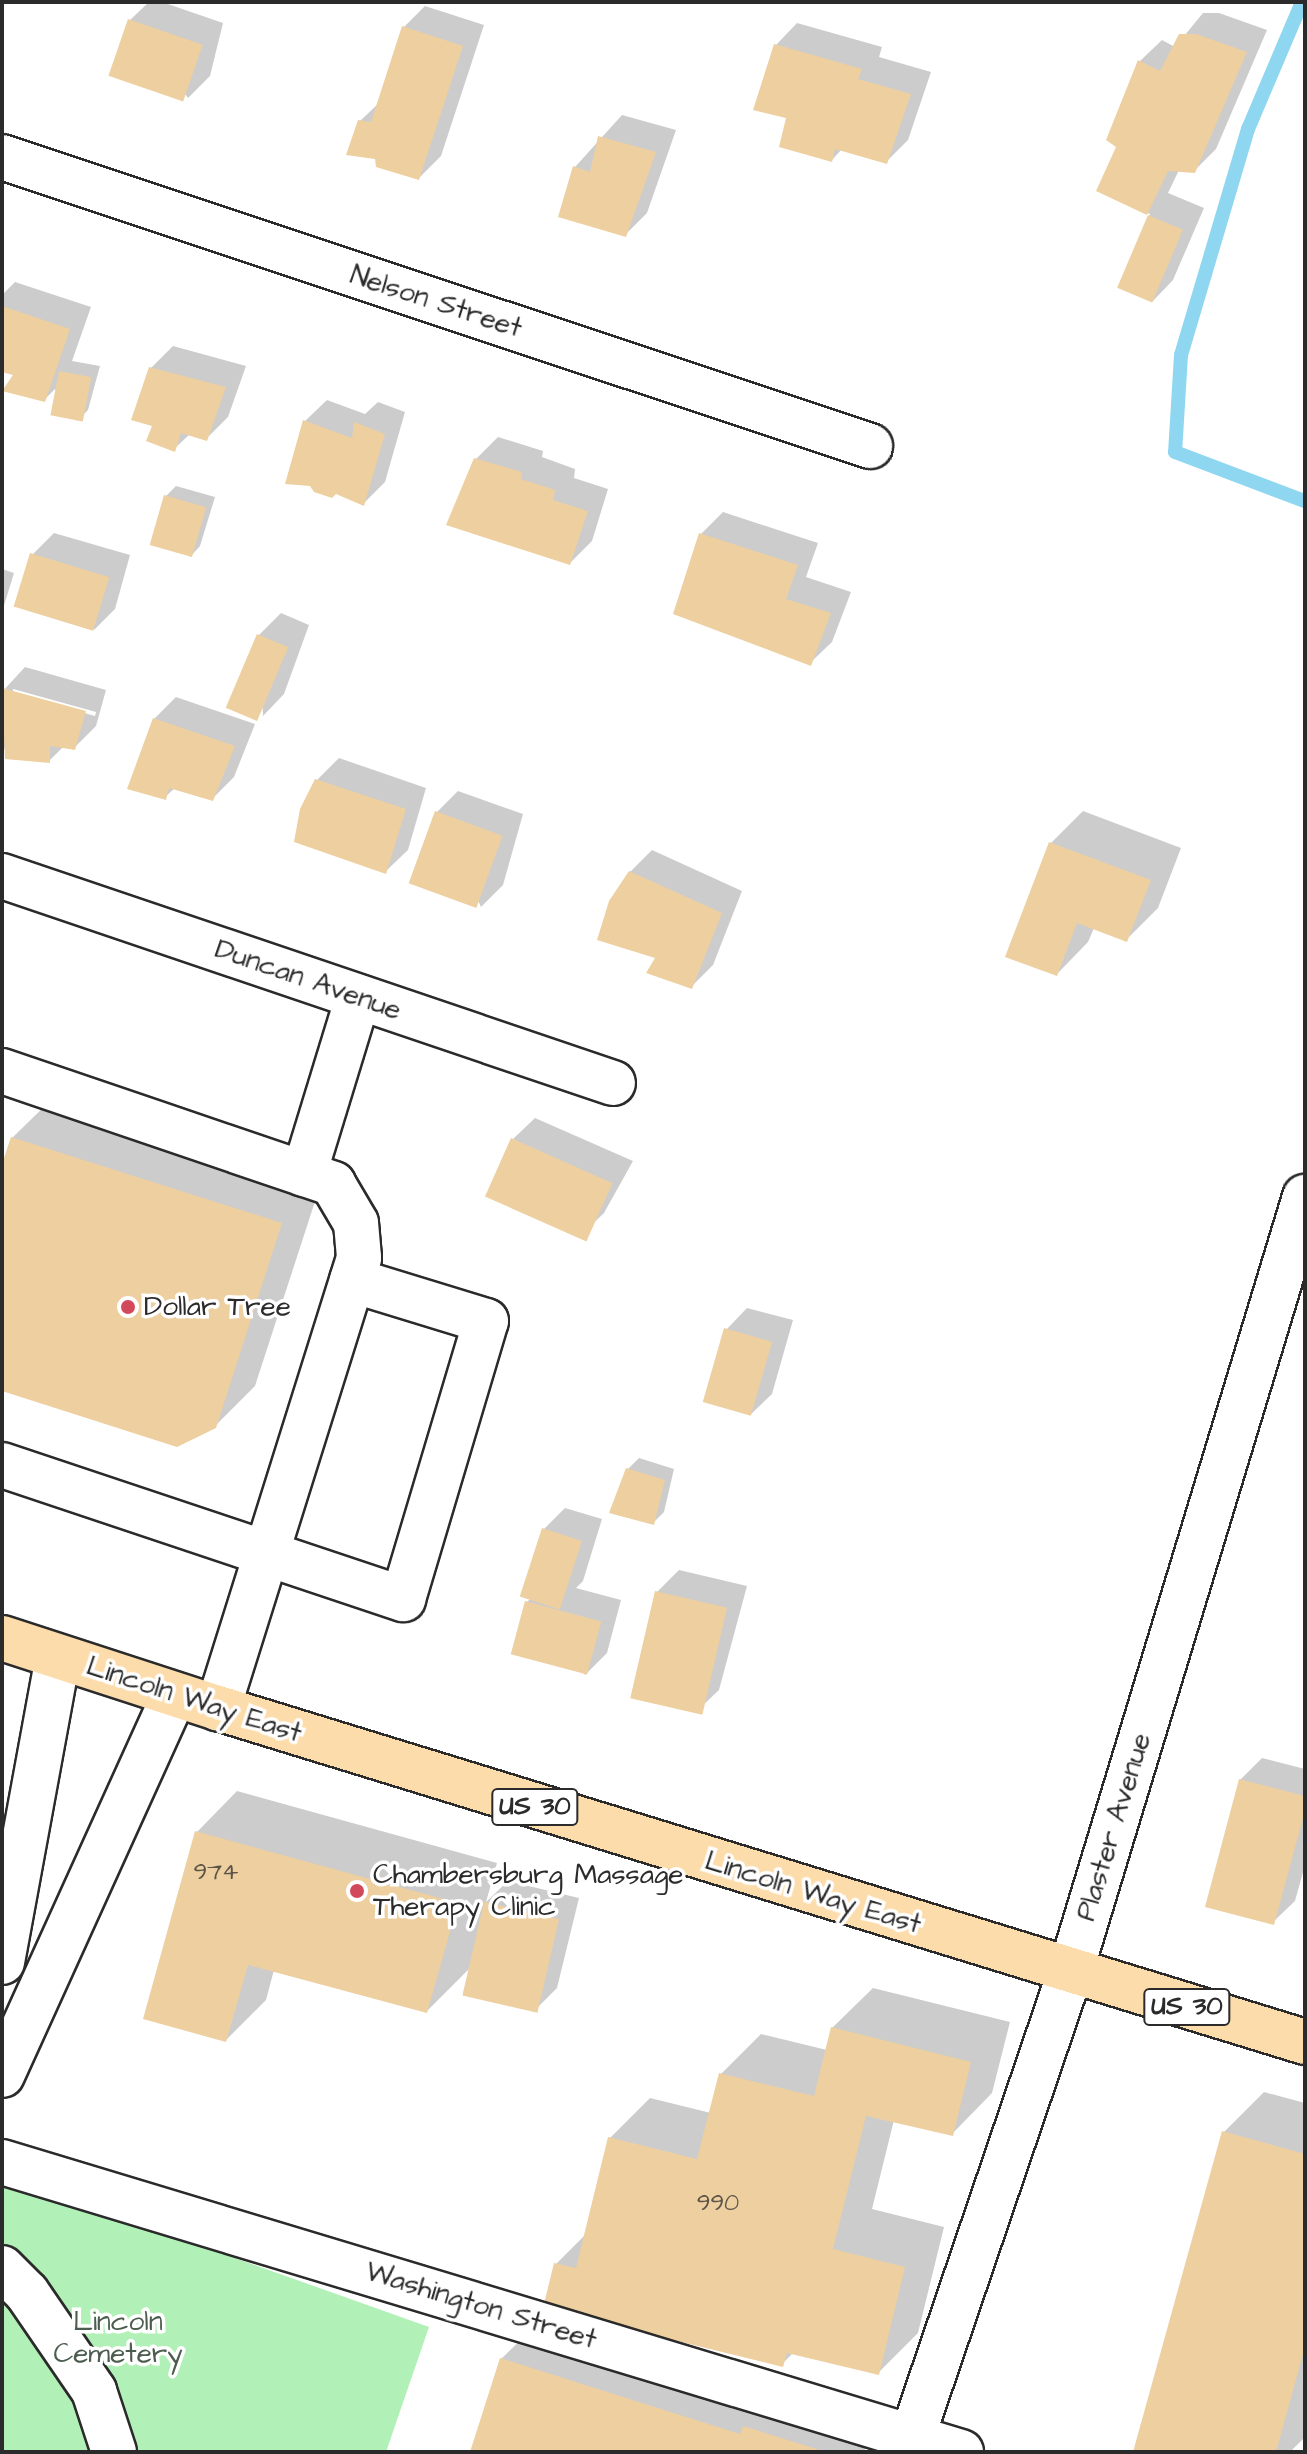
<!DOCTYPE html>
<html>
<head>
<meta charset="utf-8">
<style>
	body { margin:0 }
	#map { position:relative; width:1307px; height:2454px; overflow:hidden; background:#fff; font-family:"Architects Daughter",sans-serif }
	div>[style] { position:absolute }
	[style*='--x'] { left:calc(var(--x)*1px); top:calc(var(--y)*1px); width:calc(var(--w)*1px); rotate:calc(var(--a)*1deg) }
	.green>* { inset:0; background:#b1f0b7 }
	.shadow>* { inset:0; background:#0003 }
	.stream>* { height:14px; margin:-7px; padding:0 7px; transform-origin:7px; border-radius:7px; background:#8fd7f1 }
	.building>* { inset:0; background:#edcfa0; transform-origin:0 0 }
	.roads { filter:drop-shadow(2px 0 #2b2b2b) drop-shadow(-2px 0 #2b2b2b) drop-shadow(0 2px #2b2b2b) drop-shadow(0 -2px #2b2b2b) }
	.minor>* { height:44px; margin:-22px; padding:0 22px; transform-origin:22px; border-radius:22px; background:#fff }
	.highway>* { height:44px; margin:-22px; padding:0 22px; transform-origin:22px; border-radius:22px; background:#fddcac }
	.dots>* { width:22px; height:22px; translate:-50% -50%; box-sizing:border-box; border:4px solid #fff; border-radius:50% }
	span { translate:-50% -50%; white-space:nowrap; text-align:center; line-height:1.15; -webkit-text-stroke:7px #fff; paint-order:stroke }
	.number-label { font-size:24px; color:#5c5448 }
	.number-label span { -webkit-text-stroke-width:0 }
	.shield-label span { padding:2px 6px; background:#fff; border:2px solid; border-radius:6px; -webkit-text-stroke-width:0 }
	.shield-label { font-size:26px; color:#2b2b2b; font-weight:700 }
	.street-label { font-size:28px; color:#2b2b2b }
	.poi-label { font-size:28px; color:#2b2b2b }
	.left { translate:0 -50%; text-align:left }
	.park-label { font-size:28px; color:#4c5c4e }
	.frame { position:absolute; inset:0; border:4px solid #2b2b2b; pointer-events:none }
</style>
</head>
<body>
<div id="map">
	<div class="green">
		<i style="clip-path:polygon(2px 2175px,429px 2327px,386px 2452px,2px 2452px)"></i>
	</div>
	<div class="shadow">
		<i style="clip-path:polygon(149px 2px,162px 2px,223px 23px,210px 76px,188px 98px,130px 20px)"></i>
		<i style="clip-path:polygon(425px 6px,484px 25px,441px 156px,419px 178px,360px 121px,380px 102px,404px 27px)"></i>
		<i style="clip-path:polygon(1203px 13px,1219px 13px,1267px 30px,1216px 149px,1194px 171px,1179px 170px,1168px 193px,1204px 208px,1173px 280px,1152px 302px,1120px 287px,1150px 214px,1098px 190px,1119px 146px,1140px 61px,1162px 40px,1175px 47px)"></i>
		<i style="clip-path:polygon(797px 23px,882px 47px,879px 57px,931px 72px,908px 140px,887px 161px,842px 149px,832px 160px,776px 45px)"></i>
		<i style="clip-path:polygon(622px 115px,676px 130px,647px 213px,625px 235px,575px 167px)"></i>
		<i style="clip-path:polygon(15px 282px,91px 307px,72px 361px,100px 366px,88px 410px,77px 421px,55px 389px,44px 400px,16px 373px,2px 370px,2px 295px)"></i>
		<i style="clip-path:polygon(173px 346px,246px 366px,228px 417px,206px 439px,190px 434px,174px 449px,151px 368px)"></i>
		<i style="clip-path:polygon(327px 400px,365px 414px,378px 402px,405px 412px,385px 482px,364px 503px,305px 421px)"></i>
		<i style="clip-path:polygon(498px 437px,543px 451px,542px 457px,575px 469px,574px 478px,608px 489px,592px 541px,570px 563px,476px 459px)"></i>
		<i style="clip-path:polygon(176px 486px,215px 497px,200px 546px,190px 557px,166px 496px)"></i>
		<i style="clip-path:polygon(723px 512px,818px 543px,806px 577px,851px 592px,832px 642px,810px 663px,701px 534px)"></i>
		<i style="clip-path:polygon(54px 533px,130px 555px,115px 609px,94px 630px,32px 555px)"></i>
		<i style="clip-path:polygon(2px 569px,14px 573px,2px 612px)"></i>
		<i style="clip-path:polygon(281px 613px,309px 625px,284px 694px,263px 716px,259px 635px)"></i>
		<i style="clip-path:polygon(evenodd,25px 667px,106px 690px,96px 726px,74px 748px,64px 746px,49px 761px,2px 748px,2px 692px,25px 667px,13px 689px,96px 712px,95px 716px,13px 693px,13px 689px)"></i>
		<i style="clip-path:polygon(176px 697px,255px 724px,234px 777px,212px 799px,175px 788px,165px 797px,154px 719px)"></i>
		<i style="clip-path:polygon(339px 758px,426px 788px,408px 850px,386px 871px,317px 780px)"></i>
		<i style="clip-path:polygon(458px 791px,523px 814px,503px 885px,481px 907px,437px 812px)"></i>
		<i style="clip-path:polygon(1083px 811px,1181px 848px,1158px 908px,1126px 940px,1094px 928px,1088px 942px,1057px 974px,1051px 843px)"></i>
		<i style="clip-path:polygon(652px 850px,742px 891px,713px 965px,691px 987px,658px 957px,630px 872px)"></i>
		<i style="clip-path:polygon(53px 1098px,321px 1183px,255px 1386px,214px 1427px,2px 1389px,2px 1170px,12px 1138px)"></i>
		<i style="clip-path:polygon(535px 1118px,633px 1161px,604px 1213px,582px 1234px,513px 1139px)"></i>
		<i style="clip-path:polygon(747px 1308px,793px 1320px,772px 1394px,750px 1415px,726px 1330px)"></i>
		<i style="clip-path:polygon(639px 1458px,674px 1469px,664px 1512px,653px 1523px,628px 1469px)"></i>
		<i style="clip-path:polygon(565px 1508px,602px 1519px,583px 1581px,576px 1588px,621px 1600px,607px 1653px,585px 1675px,527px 1602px,532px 1597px,544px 1529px)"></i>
		<i style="clip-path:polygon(679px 1570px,747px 1586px,719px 1690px,697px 1711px,657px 1592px)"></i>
		<i style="clip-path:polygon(1262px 1758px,1305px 1769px,1305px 1865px,1295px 1901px,1273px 1922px,1240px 1780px)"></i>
		<i style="clip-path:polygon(237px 1791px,497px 1863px,486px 1902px,508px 1881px,579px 1898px,557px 1988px,535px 2010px,470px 1968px,427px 2011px,274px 1970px,266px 2000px,226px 2040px,197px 1832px)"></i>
		<i style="clip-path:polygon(873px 1988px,1010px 2022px,992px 2093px,952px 2134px,894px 2120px,872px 2209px,944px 2227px,918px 2333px,878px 2373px,794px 2352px,782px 2364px,556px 2264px,587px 2233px,610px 2138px,650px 2098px,711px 2113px,721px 2074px,761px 2034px,827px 2050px,832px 2028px)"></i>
		<i style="clip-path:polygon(1264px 2092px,1305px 2103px,1305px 2437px,1290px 2452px,1135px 2452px,1224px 2132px)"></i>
		<i style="clip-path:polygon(542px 2319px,876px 2415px,864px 2452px,472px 2452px,501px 2359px)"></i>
	</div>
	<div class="stream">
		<i style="--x:1302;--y:2;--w:138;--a:113"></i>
		<i style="--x:1248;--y:129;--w:236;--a:106.5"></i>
		<i style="--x:1181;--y:355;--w:97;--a:93.5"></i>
		<i style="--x:1175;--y:452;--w:139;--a:20.7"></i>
	</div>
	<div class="building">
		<i style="left:128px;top:19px;width:79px;height:60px;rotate:19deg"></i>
		<i style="clip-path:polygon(402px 26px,463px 46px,419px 180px,376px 167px,375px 159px,346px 155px,358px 120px,371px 122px)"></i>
		<i style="clip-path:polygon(1179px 34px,1196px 34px,1247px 52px,1195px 173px,1168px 171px,1147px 215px,1096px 191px,1116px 147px,1106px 140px,1138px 60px,1160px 71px)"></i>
		<i style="clip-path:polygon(774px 44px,862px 69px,858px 79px,911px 94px,887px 164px,835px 149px,832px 162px,779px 147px,786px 118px,753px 110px)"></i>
		<i style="clip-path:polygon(598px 136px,656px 152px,626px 237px,558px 217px,573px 166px,590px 172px)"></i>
		<i style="left:1148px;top:215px;width:38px;height:79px;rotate:23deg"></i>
		<i style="clip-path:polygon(2px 306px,70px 329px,45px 402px,2px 391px,13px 375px,2px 372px)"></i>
		<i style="clip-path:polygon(149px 367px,226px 387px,207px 441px,181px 433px,175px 452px,146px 441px,152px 426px,131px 420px)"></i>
		<i style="left:59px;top:371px;width:33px;height:45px;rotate:11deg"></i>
		<i style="clip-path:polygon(303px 420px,352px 438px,354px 422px,385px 434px,364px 506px,336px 494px,332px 498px,314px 492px,310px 486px,285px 484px)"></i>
		<i style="clip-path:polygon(474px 458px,522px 472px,521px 479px,555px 490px,553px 500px,588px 511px,570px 565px,446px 525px)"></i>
		<i style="left:164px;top:495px;width:44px;height:52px;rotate:16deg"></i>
		<i style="clip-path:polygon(699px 533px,798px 565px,786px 599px,831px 613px,811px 666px,673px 614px)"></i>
		<i style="left:30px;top:553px;width:83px;height:56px;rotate:17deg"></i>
		<i style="left:257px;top:634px;width:34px;height:80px;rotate:23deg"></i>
		<i style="clip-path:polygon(2px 688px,86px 711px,75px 750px,50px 746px,50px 763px,5px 759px)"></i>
		<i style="clip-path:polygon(153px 718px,235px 746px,213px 801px,169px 788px,166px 800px,127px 789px)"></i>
		<i style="clip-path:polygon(315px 779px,406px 809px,386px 874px,294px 842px,300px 809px)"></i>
		<i style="left:435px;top:811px;width:72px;height:77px;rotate:20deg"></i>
		<i style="clip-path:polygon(1049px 842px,1151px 880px,1127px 942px,1077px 923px,1057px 976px,1005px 957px)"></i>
		<i style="clip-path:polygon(629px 871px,722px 913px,692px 989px,646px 973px,655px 958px,597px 940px,609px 901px)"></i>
		<i style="clip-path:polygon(11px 1137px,282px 1223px,216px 1428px,177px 1447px,2px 1391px,2px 1164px)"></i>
		<i style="left:511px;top:1138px;width:111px;height:64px;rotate:24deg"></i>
		<i style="left:724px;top:1328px;width:50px;height:77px;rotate:16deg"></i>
		<i style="clip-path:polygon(626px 1468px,665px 1480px,654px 1525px,609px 1513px)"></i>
		<i style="left:542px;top:1528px;width:42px;height:72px;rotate:18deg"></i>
		<i style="left:655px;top:1591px;width:74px;height:110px;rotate:13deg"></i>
		<i style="left:525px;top:1601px;width:79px;height:55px;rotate:15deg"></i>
		<i style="clip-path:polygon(1239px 1779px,1305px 1796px,1305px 1811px,1274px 1925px,1205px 1907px)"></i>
		<i style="clip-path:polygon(195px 1831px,458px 1903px,427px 2013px,248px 1965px,226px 2042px,143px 2019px)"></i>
		<i style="left:484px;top:1902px;width:77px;height:96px;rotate:13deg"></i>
		<i style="clip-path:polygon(831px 2027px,971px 2062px,953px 2136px,866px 2116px,833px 2249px,905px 2267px,879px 2375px,787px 2353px,783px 2367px,543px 2308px,554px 2263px,576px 2268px,608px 2137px,697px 2159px,719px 2073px,814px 2096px)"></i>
		<i style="clip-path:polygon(1222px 2131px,1305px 2154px,1305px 2347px,1276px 2452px,1133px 2452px)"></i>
		<i style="clip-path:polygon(500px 2358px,740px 2434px,743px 2426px,826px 2452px,470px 2452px)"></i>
	</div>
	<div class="roads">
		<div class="minor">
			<i style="--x:2;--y:157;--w:915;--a:18.42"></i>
			<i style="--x:2;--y:876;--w:645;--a:18.72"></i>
			<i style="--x:2;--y:1071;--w:350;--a:18.8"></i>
			<i style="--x:333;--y:1184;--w:45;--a:59.5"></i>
			<i style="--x:356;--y:1223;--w:35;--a:85"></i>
			<i style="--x:359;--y:1258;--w:472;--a:107.4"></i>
			<i style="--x:304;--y:1174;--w:185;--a:-73"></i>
			<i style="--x:2;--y:1465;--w:423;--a:18.5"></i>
			<i style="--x:403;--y:1599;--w:290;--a:-73.4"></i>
			<i style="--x:486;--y:1321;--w:140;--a:-163"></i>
			<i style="--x:2;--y:1962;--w:310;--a:-79.6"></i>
			<i style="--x:2;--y:2075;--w:417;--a:-65.6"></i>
			<i style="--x:2;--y:2162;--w:1002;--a:16.83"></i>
			<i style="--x:2;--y:2268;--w:35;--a:45"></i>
			<i style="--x:27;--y:2293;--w:119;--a:55.6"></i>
			<i style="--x:94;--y:2391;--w:64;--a:71.8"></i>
			<i style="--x:907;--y:2452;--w:506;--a:-71.21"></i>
			<i style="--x:1070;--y:1973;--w:811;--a:-73.15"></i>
		</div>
		<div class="highway">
			<i style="--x:2;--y:1638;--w:227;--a:18"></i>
			<i style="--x:218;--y:1708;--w:1137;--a:17.08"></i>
		</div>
	</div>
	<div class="dots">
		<i style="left:128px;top:1307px;background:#d1495b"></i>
		<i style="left:357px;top:1891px;background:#d1495b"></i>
	</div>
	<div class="number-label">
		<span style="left:216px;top:1873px">974</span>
		<span style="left:718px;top:2204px">990</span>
	</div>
	<div class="shield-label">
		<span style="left:535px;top:1807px">US 30</span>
		<span style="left:1187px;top:2007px">US 30</span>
	</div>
	<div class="street-label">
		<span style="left:436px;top:302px;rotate:18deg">Nelson Street</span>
		<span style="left:308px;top:980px;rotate:19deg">Duncan Avenue</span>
		<span style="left:194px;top:1700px;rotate:18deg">Lincoln Way East</span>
		<span style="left:1114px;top:1827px;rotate:-73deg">Plaster Avenue</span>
		<span style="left:813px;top:1893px;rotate:17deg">Lincoln Way East</span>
		<span style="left:481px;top:2306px;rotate:17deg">Washington Street</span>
	</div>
	<div class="poi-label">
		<span class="left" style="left:144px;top:1307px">Dollar Tree</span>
		<span class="left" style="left:373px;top:1891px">Chambersburg Massage<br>Therapy Clinic</span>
	</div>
	<div class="park-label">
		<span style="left:118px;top:2338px">Lincoln<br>Cemetery</span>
	</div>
	<div class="frame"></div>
</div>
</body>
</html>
